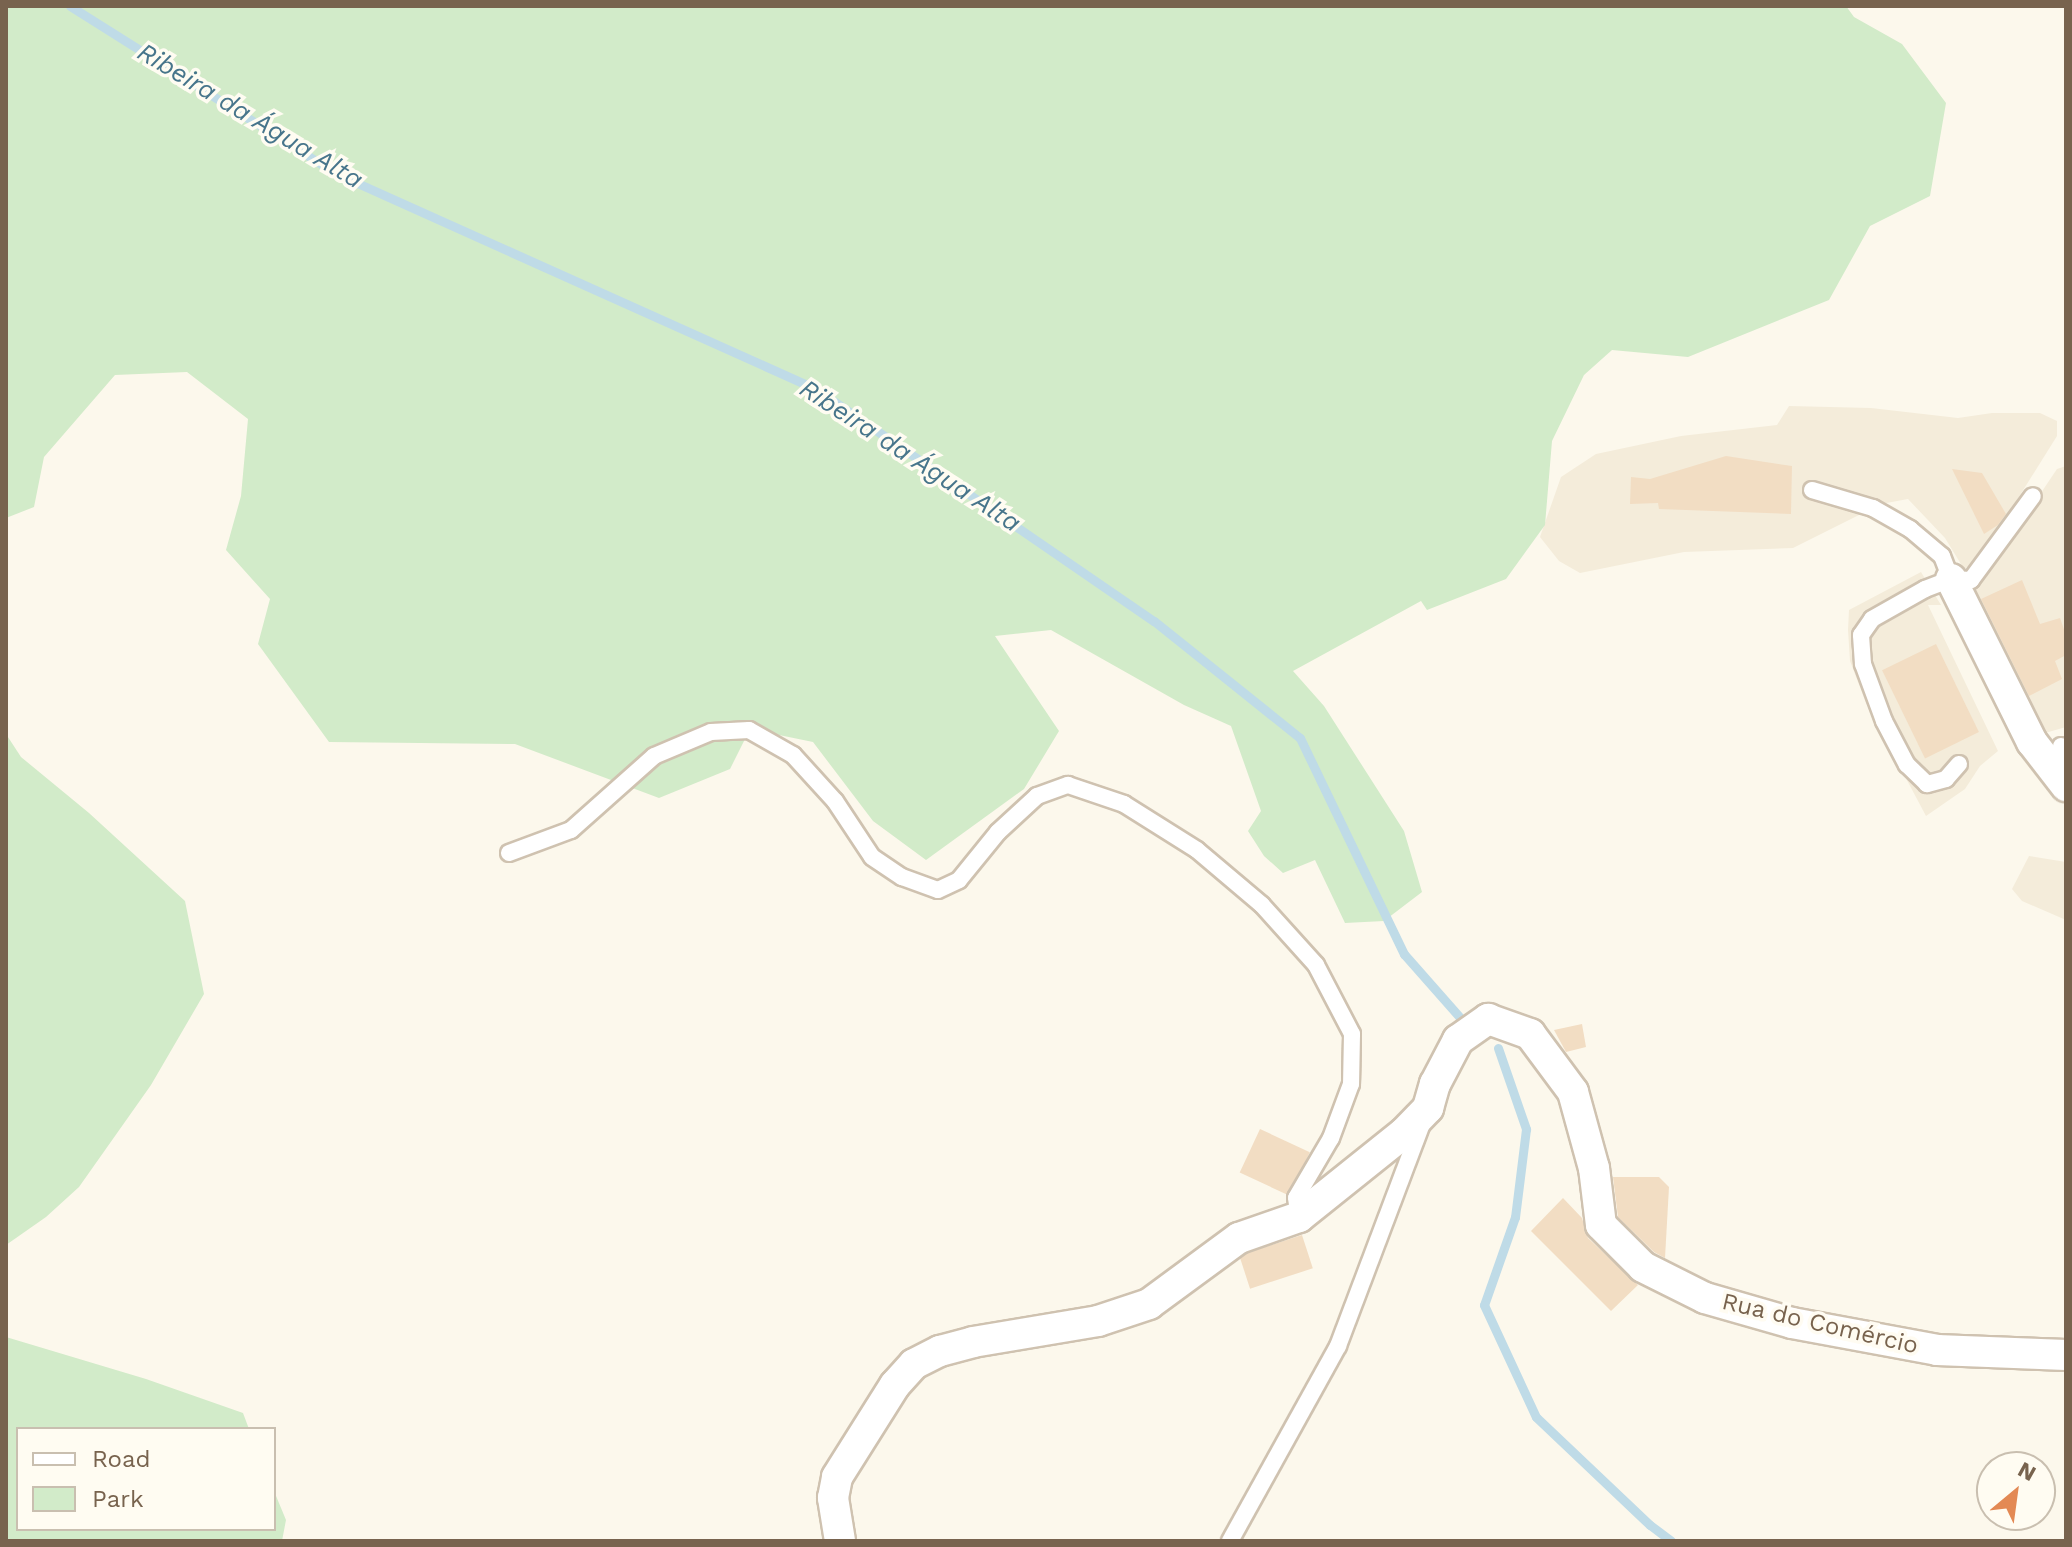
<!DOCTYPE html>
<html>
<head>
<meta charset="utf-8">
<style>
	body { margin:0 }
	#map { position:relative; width:2072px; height:1547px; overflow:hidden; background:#fcf8ec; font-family:"Work Sans",sans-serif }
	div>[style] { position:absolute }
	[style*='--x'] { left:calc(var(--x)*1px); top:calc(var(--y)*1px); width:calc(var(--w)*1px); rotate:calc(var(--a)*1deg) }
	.residential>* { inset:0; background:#f4ecda }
	.green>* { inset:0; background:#d2ebc9 }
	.stream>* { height:9px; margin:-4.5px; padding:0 4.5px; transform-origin:4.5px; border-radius:4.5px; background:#bfdbe7 }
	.building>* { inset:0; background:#f2ddc3; transform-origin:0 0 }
	.roads { filter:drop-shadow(2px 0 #cfc2b0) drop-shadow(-2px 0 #cfc2b0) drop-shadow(0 2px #cfc2b0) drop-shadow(0 -2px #cfc2b0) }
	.lane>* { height:16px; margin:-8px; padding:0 8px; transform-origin:8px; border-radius:8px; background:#fff }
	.street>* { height:30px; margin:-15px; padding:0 15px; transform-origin:15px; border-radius:15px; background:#fff }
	span { translate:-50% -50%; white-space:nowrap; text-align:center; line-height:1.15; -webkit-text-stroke:7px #fffcf2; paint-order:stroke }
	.street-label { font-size:24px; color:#78634e }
	.water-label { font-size:26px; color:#47758b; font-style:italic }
	.frame { position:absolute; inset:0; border:8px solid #78634e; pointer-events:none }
	.legend { position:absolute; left:16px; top:1427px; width:260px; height:104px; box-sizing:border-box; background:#fffcf2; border:2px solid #c9bfb0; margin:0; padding:10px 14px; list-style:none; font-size:24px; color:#78634e }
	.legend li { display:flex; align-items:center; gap:16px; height:40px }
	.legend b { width:40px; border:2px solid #c9bfb0 }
	.north { position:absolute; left:1976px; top:1451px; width:80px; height:80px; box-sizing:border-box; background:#fffcf2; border:2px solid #c9bfb0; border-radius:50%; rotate:29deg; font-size:22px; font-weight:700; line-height:32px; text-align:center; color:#78634e }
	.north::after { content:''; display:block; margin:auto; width:28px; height:36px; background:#e38954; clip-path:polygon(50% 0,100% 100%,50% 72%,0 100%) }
</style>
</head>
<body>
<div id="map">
	<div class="residential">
		<i style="clip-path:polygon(1789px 406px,1871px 408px,1958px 418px,1992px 413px,2040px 413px,2057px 421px,2057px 436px,1980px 559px,1964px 569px,1945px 538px,1908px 499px,1881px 504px,1793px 548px,1684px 552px,1580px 573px,1559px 561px,1540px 537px,1561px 477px,1596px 454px,1681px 436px,1777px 425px)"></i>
		<i style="clip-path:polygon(2066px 466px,2066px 727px,2038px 735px,1975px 591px,2057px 469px)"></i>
		<i style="clip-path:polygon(1921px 572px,1941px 605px,1928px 605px,1998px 751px,1980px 766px,1965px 789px,1926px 816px,1866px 703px,1850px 661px,1848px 630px,1849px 610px)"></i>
		<i style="clip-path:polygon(2029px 856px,2066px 862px,2066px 920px,2022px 901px,2012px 889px)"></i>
	</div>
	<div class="green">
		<i style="clip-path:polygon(6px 6px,1846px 6px,1854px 17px,1902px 44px,1946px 103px,1930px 196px,1870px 226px,1829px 300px,1688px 357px,1612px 350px,1584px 375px,1552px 441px,1545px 525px,1506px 579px,1427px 610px,1421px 601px,1293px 671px,1324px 706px,1404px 831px,1422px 892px,1384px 921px,1345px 923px,1315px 860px,1283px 873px,1264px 856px,1248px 831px,1261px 811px,1231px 726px,1184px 705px,1051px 630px,995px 636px,1059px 731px,1024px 789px,926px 860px,873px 821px,813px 742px,750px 729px,730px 769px,659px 798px,515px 744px,329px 742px,258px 644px,270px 599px,226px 550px,241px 496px,248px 419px,187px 372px,115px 375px,44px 457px,34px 507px,6px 518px)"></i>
		<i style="clip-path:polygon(6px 734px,21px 757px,89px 813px,185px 901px,204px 994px,151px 1085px,79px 1187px,46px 1217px,6px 1245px)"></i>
		<i style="clip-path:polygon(6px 1337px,146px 1379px,243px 1413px,249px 1429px,18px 1429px,18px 1529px,274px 1529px,274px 1491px,286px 1520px,282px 1541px,6px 1541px)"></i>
	</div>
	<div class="stream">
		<i style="--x:70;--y:6;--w:313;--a:32.2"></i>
		<i style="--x:335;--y:173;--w:527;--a:24.18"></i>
		<i style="--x:816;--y:389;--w:410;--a:34.5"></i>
		<i style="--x:1154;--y:621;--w:187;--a:38.7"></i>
		<i style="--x:1300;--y:738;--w:240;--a:64.3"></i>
		<i style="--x:1404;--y:954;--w:89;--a:48.6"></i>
		<i style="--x:1498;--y:1048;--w:86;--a:70.9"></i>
		<i style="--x:1526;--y:1129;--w:89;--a:97.1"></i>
		<i style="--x:1515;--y:1217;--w:93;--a:109.4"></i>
		<i style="--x:1484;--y:1305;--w:123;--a:65.1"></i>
		<i style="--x:1536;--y:1417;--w:157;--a:43.5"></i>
		<i style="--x:1650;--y:1525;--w:26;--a:37"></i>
	</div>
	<div class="building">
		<i style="clip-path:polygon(1726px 456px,1792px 466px,1791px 514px,1659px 509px,1658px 503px,1630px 504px,1631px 477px,1650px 479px)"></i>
		<i style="clip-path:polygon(1952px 469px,1982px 473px,2006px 514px,1998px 525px,1984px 534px)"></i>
		<i style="clip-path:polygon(2022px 580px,2040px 624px,2060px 618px,2066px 635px,2066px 655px,2055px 661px,2062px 679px,2029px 696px,1981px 599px)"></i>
		<i style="left:1936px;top:644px;width:98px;height:60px;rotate:64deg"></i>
		<i style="clip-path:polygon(1582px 1024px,1586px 1047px,1566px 1052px,1554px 1030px)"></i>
		<i style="left:1260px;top:1129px;width:55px;height:48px;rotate:25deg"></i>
		<i style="clip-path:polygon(1613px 1177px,1659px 1177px,1669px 1187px,1665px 1258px,1654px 1252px,1618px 1217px)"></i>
		<i style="clip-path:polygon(1563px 1198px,1582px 1218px,1588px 1238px,1638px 1285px,1611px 1311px,1531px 1231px)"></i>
		<i style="left:1302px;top:1235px;width:35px;height:66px;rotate:72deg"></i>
	</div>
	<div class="roads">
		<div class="lane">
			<i style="--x:1812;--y:490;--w:64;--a:16.4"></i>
			<i style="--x:1873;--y:508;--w:43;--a:29.6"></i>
			<i style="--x:1910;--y:529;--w:42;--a:40.2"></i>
			<i style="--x:1942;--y:556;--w:25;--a:69"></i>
			<i style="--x:2061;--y:746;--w:12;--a:66"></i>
			<i style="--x:1959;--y:764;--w:20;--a:131"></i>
			<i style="--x:1946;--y:779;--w:20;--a:165"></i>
			<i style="--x:1927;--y:784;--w:28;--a:-136"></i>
			<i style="--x:1907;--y:765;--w:50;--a:-117.6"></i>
			<i style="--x:1884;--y:721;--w:61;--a:-110.2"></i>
			<i style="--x:1863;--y:664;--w:29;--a:-94"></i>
			<i style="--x:1861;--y:635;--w:19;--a:-55"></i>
			<i style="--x:1872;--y:619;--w:61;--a:-29.5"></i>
			<i style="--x:1925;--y:589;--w:28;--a:-21"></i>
			<i style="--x:1951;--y:579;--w:20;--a:3"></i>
			<i style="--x:1971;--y:580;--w:104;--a:-53.6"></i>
			<i style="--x:509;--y:853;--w:66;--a:-20.4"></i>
			<i style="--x:571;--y:830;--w:111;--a:-41.7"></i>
			<i style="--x:654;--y:756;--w:62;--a:-22.8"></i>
			<i style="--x:711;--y:732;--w:38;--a:-3"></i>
			<i style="--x:749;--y:730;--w:51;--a:29.6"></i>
			<i style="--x:793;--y:755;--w:62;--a:47.6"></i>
			<i style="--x:835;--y:801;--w:67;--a:56.5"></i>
			<i style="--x:872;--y:857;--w:36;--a:34"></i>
			<i style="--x:902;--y:877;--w:38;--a:20"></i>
			<i style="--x:938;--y:890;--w:23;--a:-25"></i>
			<i style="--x:959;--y:880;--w:62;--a:-50.9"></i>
			<i style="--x:998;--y:832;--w:53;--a:-42.7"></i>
			<i style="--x:1037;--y:796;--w:33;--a:-20"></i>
			<i style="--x:1068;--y:785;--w:59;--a:18.7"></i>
			<i style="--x:1124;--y:804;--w:86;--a:32.2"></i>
			<i style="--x:1197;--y:850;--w:85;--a:40.2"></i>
			<i style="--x:1262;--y:905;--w:81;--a:48"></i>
			<i style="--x:1316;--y:965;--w:78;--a:62.4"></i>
			<i style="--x:1352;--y:1034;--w:50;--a:91.1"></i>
			<i style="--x:1351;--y:1084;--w:58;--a:110.3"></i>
			<i style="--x:1331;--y:1138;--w:69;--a:120.3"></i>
			<i style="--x:1296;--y:1198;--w:19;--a:81"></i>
			<i style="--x:1230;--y:1541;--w:223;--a:-61"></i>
			<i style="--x:1338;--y:1346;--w:237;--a:-69.3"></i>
		</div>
		<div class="street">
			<i style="--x:1951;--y:579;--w:182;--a:63.6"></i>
			<i style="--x:2032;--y:742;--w:56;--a:52.3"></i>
			<i style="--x:840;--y:1541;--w:44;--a:-99.2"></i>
			<i style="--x:833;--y:1498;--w:21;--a:-79"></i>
			<i style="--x:837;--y:1477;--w:109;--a:-57.8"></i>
			<i style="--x:895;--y:1385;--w:28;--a:-48"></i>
			<i style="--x:914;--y:1364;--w:29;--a:-27"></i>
			<i style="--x:940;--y:1351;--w:34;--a:-15"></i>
			<i style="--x:973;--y:1342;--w:127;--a:-9.5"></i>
			<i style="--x:1098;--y:1321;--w:54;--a:-18.4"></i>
			<i style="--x:1149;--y:1304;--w:112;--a:-36.3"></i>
			<i style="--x:1239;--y:1238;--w:64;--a:-19.3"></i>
			<i style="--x:1299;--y:1217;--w:134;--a:-38.7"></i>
			<i style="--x:1404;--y:1133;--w:35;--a:-46"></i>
			<i style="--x:1428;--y:1108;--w:25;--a:-74"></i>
			<i style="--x:1435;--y:1084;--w:50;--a:-62.4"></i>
			<i style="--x:1458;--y:1040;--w:37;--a:-35"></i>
			<i style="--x:1488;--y:1019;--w:45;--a:19.7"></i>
			<i style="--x:1530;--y:1034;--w:72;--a:53.4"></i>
			<i style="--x:1573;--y:1092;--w:79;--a:74.6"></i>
			<i style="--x:1594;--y:1168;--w:57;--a:83"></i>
			<i style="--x:1601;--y:1225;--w:59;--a:45"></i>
			<i style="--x:1643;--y:1267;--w:69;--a:26.6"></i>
			<i style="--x:1705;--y:1298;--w:91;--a:16"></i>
			<i style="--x:1792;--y:1323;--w:147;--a:10.5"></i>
			<i style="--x:1937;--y:1350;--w:129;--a:2.2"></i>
		</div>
	</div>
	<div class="street-label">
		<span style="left:1820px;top:1324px;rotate:13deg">Rua do Comércio</span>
	</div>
	<div class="water-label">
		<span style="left:250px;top:116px;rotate:31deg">Ribeira da Água Alta</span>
		<span style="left:910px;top:456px;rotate:33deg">Ribeira da Água Alta</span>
	</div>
	<div class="frame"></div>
	<ul class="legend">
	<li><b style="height:10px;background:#fff"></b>Road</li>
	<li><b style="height:22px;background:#d2ebc9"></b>Park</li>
	</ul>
	<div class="north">N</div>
</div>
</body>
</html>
